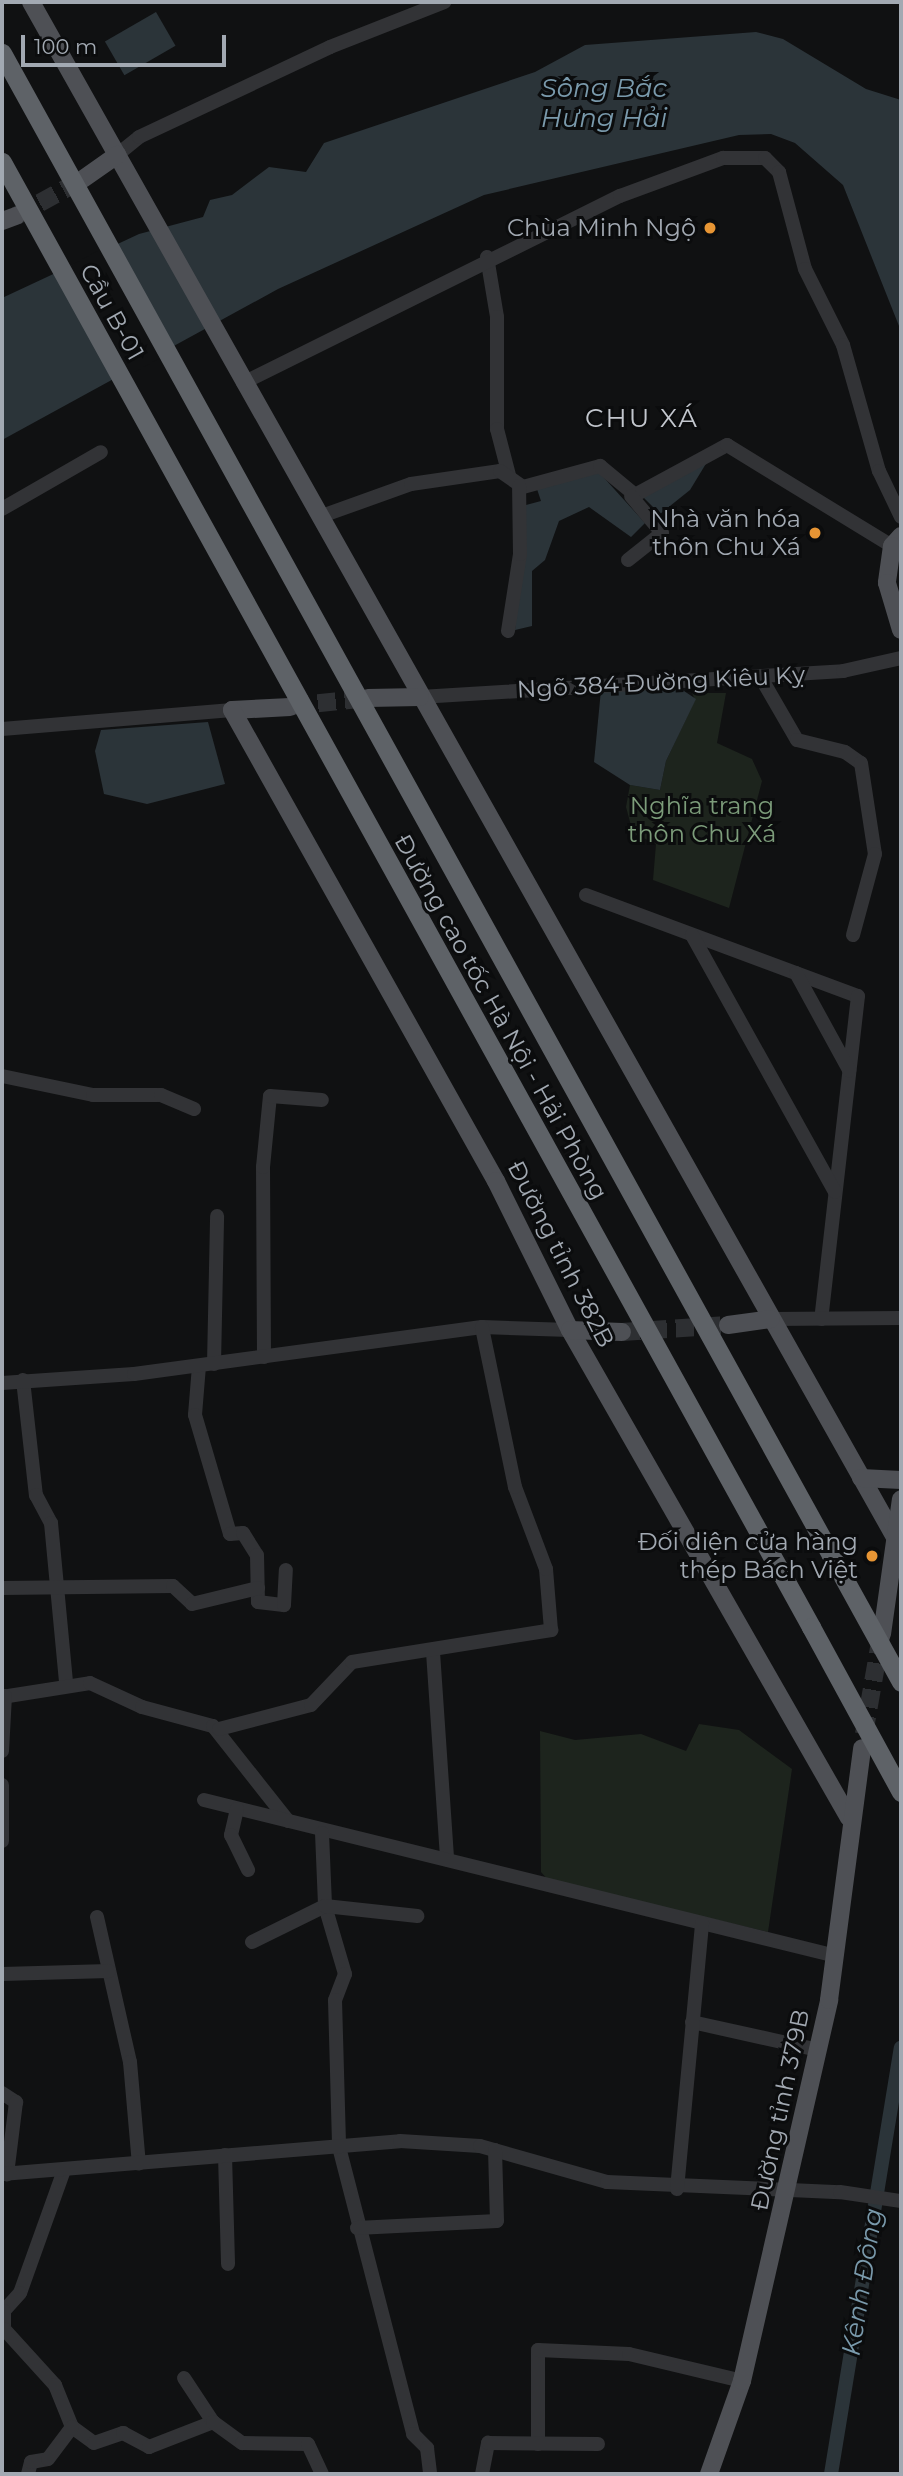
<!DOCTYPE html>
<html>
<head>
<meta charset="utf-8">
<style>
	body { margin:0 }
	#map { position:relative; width:903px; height:2476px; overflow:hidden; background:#101112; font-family:Montserrat,sans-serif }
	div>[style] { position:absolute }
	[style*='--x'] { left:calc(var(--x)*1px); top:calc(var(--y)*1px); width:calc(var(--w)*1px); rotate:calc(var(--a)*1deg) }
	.green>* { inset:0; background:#1d241d }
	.water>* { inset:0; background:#2b3439; transform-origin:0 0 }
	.pier>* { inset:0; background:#101112; transform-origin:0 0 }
	.canal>* { height:14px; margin:-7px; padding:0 7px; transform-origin:7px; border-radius:7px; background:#2b3439 }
	.major-tunnel>* { height:18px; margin-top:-9px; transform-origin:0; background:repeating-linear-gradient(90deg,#2d2f32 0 18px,transparent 0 27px) }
	.minor>* { height:14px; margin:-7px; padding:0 7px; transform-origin:7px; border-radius:7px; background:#323336 }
	.major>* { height:18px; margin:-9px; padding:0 9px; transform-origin:9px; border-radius:9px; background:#4e5055 }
	.highway>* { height:19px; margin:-9.5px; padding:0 9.5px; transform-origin:9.5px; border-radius:9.5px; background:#5e6267 }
	.highway-bridge>* { height:19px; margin:-9.5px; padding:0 9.5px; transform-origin:9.5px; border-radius:9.5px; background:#5e6267 }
	.dots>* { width:19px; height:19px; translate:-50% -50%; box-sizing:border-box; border:4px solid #0b0c0d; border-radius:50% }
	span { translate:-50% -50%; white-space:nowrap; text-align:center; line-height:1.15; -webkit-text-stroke:6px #0b0c0d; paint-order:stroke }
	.poi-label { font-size:24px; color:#a2a9b2 }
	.right { translate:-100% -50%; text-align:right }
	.street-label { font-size:24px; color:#a2a9b2 }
	.park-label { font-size:24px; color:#7c9c7a }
	.water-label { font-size:26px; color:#7a9aac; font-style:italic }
	.neighbourhood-label { font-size:26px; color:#c3c7ce; letter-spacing:2px }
	.frame { position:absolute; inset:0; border:4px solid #a2a9b2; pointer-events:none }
	.scale { position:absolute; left:21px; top:35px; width:205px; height:32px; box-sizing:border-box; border:4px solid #a2a9b2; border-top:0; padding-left:9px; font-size:21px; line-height:24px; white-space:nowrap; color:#a2a9b2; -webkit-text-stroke:5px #0b0c0d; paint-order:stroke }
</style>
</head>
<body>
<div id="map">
	<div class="green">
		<i style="clip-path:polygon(692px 693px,726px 693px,717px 743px,752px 759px,762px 781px,729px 908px,653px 880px,656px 844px,633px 833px,626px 807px,630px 785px,660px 790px,666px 761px,695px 700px)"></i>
		<i style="clip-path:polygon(699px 1724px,739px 1730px,792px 1769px,768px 1932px,548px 1880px,541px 1872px,540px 1731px,575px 1740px,641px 1734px,686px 1751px)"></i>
	</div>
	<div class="water">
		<i style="left:156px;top:12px;width:39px;height:59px;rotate:60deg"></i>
		<i style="clip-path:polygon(756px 32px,783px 39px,866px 89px,901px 100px,901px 331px,843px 185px,795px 143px,771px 134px,739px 135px,484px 195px,278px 289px,2px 440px,2px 298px,139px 234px,203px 217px,210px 200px,232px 195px,269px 167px,306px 172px,324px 143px,535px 72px,585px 45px)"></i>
		<i style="clip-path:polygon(707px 462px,690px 490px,660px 514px,641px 495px)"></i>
		<i style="clip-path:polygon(596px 469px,645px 523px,631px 537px,589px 507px,559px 521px,545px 560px,532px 571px,532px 626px,515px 630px,526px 505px,541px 501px,537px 489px)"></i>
		<i style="clip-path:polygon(678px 687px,696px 699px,666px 761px,660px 790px,630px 785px,594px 762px,601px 690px)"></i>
		<i style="clip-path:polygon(208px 722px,225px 784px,147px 804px,104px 794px,95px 751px,101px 730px)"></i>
	</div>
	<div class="pier">
		<i style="left:108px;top:245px;width:124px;height:53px;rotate:61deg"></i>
	</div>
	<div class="canal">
		<i style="--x:831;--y:2474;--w:432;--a:-80.7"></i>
	</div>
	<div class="major-tunnel">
		<i style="--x:16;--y:216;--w:77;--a:-28.9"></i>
		<i style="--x:291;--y:706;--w:77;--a:-5.9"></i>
		<i style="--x:622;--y:1332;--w:106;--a:-3.8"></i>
		<i style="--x:864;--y:1734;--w:98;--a:-80.1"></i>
	</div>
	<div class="minor">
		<i style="--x:117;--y:155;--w:28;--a:-39"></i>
		<i style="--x:139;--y:137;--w:211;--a:-25.2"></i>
		<i style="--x:330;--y:47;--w:123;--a:-21.5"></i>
		<i style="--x:487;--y:257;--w:61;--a:80.5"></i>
		<i style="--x:497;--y:317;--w:112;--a:90"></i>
		<i style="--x:497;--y:429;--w:48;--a:75.4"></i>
		<i style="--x:243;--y:383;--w:421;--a:-26.4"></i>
		<i style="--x:620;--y:196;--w:110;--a:-20.3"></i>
		<i style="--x:723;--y:158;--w:42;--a:0"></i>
		<i style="--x:765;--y:158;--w:20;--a:45"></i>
		<i style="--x:779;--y:172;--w:100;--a:75"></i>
		<i style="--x:805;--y:269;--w:85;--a:63.4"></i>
		<i style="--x:843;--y:345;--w:131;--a:74.1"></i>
		<i style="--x:879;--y:471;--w:51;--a:64.4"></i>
		<i style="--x:2;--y:509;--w:114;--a:-29.9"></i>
		<i style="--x:319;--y:517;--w:98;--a:-19.7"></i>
		<i style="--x:411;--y:484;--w:90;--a:-8.3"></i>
		<i style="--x:500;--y:471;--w:28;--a:35"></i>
		<i style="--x:523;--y:487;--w:80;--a:-15.3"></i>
		<i style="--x:600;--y:466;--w:45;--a:39.6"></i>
		<i style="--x:635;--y:495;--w:105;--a:-28.5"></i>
		<i style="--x:727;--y:445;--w:193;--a:31.5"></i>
		<i style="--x:628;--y:560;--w:43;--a:-38.5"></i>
		<i style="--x:662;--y:533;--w:48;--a:-130"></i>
		<i style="--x:508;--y:631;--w:78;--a:-81.1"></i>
		<i style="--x:520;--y:554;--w:68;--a:-90.8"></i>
		<i style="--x:760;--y:676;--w:74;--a:60"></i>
		<i style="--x:797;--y:740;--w:49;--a:14"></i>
		<i style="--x:845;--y:752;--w:19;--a:35"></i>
		<i style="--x:861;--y:763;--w:92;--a:81.3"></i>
		<i style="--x:875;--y:854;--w:84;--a:105.2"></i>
		<i style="--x:420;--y:697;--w:424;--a:-3.5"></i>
		<i style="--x:843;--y:671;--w:59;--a:-12.6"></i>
		<i style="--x:2;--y:729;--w:231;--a:-4.7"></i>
		<i style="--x:586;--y:895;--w:290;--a:20.4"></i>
		<i style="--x:858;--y:996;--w:325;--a:96.5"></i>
		<i style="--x:692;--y:935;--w:294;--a:60.9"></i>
		<i style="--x:796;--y:973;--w:111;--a:61.3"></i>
		<i style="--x:2;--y:1076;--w:93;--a:11.8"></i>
		<i style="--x:93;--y:1095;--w:68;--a:0"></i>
		<i style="--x:161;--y:1095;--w:36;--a:23"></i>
		<i style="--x:771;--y:1319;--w:130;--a:-0.4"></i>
		<i style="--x:264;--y:1357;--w:190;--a:-90.3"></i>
		<i style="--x:263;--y:1167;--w:71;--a:-84.4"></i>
		<i style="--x:270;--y:1096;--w:52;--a:4.4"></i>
		<i style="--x:214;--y:1364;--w:148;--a:-88.8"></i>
		<i style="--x:199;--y:1366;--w:49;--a:94.7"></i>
		<i style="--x:195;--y:1415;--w:124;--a:73.6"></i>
		<i style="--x:230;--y:1534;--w:13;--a:-4"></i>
		<i style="--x:243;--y:1533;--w:26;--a:58"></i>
		<i style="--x:257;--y:1555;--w:47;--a:88.8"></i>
		<i style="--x:258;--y:1602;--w:26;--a:7"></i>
		<i style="--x:284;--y:1605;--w:35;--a:-87"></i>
		<i style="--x:23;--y:1380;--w:116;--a:83.6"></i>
		<i style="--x:36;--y:1495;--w:32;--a:62"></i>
		<i style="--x:51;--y:1523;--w:161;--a:84.6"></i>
		<i style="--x:2;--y:1383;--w:132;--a:-3.9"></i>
		<i style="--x:134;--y:1374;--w:351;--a:-7.7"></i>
		<i style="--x:482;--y:1327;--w:88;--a:2"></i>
		<i style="--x:2;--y:1588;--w:171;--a:-0.7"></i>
		<i style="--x:173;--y:1586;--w:26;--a:43"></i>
		<i style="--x:192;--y:1604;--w:68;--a:-13.6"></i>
		<i style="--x:433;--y:1652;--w:208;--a:86.1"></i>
		<i style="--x:2;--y:1697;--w:89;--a:-9"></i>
		<i style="--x:90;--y:1683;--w:57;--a:24.8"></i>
		<i style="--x:142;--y:1707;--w:73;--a:15"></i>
		<i style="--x:213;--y:1726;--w:121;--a:51.7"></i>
		<i style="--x:219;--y:1729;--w:95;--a:-14.6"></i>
		<i style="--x:311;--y:1705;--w:59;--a:-46.4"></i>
		<i style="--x:352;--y:1662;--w:202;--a:-9.1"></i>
		<i style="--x:551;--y:1630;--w:61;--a:-94.7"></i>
		<i style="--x:546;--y:1569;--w:88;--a:-110.7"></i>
		<i style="--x:515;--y:1487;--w:163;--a:-101.7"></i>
		<i style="--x:2;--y:1751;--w:55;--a:-86.9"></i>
		<i style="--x:2;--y:1785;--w:56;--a:90"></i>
		<i style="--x:204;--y:1800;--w:651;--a:13.87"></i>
		<i style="--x:237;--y:1809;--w:27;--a:103"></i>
		<i style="--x:231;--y:1835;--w:39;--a:64"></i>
		<i style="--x:322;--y:1833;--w:73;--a:87.6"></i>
		<i style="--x:325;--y:1906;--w:71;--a:73.6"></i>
		<i style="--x:345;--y:1974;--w:28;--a:111"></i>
		<i style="--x:335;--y:2000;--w:147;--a:88.4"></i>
		<i style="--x:339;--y:2147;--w:296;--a:75.5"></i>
		<i style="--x:413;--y:2434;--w:20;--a:45"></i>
		<i style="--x:427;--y:2448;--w:26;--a:83"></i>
		<i style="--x:97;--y:1917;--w:149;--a:77.2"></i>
		<i style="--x:130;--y:2062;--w:102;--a:85"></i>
		<i style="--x:252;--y:1942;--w:81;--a:-26.3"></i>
		<i style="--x:325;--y:1906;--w:93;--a:6.2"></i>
		<i style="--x:2;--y:1974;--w:107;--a:-1.6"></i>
		<i style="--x:692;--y:2022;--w:129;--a:12.5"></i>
		<i style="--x:2;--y:2093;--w:17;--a:33"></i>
		<i style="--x:16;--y:2102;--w:73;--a:97.1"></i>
		<i style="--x:225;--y:2155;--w:109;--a:88.4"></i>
		<i style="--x:63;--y:2173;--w:127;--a:109.7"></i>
		<i style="--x:20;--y:2293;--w:24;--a:132"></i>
		<i style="--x:4;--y:2311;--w:18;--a:90"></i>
		<i style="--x:4;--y:2329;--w:76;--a:47.7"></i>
		<i style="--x:55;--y:2385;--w:45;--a:68"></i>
		<i style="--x:72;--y:2427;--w:27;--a:36"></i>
		<i style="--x:94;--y:2443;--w:31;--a:-19"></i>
		<i style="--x:123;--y:2433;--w:30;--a:28"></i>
		<i style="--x:149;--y:2447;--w:69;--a:-21.3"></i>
		<i style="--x:2;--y:2174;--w:399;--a:-4.7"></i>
		<i style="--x:400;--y:2141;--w:80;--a:3.6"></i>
		<i style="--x:480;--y:2146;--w:132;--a:15.8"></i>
		<i style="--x:607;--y:2182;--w:233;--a:2.5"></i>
		<i style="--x:840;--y:2192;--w:62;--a:8.4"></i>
		<i style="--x:677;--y:2189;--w:267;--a:-84.6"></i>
		<i style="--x:357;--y:2228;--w:140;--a:-2.9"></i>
		<i style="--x:497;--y:2221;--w:71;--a:-91.6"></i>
		<i style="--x:184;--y:2378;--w:53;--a:56.6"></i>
		<i style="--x:213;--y:2422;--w:36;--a:36"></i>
		<i style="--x:242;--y:2443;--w:66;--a:0.9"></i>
		<i style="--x:308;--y:2444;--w:33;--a:65"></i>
		<i style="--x:538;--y:2444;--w:94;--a:-90"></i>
		<i style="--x:538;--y:2350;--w:91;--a:2.5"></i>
		<i style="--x:629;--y:2354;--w:116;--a:13.4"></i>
		<i style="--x:28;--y:2474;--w:12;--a:-76"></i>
		<i style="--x:31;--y:2462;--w:17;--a:-10"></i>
		<i style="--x:48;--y:2459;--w:40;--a:-53"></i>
		<i style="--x:482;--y:2474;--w:32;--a:-79"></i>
		<i style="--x:488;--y:2443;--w:110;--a:0.5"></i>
	</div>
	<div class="major">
		<i style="--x:31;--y:2;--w:1774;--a:60.63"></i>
		<i style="--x:83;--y:179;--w:42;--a:-35.2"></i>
		<i style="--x:2;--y:221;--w:15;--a:-20"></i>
		<i style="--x:901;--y:536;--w:13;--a:132"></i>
		<i style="--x:892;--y:546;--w:37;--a:98"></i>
		<i style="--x:887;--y:583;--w:49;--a:73.4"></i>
		<i style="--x:368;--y:698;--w:52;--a:-1.1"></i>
		<i style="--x:290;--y:707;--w:58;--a:177"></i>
		<i style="--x:232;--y:710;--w:540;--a:60.73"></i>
		<i style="--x:496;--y:1181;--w:166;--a:63.6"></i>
		<i style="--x:570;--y:1330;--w:562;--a:60.24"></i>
		<i style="--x:728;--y:1325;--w:43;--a:-7.9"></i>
		<i style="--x:570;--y:1330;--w:52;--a:2.2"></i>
		<i style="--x:861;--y:1478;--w:40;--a:2.9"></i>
		<i style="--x:882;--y:1634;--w:136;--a:-82"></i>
		<i style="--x:709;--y:2474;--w:99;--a:-70.5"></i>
		<i style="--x:742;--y:2381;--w:391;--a:-77.1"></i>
		<i style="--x:829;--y:2000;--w:254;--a:-82.5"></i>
	</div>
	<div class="highway">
		<i style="--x:2;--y:53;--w:1716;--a:61.1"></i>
		<i style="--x:2;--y:162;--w:1674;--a:61.09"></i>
	</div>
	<div class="highway-bridge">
		<i style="--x:831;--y:1555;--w:145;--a:61.1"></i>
		<i style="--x:811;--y:1627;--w:188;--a:61.4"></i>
	</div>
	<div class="dots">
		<i style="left:710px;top:228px;background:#e79534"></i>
		<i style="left:815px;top:533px;background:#e79534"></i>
		<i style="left:872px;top:1556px;background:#e79534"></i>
	</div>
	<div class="poi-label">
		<span class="right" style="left:696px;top:228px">Chùa Minh Ngộ</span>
		<span class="right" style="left:801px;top:533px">Nhà văn hóa<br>thôn Chu Xá</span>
		<span class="right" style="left:858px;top:1556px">Đối diện cửa hàng<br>thép Bách Việt</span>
	</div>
	<div class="street-label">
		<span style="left:112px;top:312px;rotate:61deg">Cầu B-01</span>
		<span style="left:661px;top:682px;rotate:-3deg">Ngõ 384 Đường Kiêu Kỵ</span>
		<span style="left:501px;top:1017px;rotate:61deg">Đường cao tốc Hà Nội - Hải Phòng</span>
		<span style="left:561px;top:1254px;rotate:63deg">Đường tỉnh 382B</span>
		<span style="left:780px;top:2110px;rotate:-78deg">Đường tỉnh 379B</span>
	</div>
	<div class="park-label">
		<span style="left:702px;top:820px">Nghĩa trang<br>thôn Chu Xá</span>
	</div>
	<div class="water-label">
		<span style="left:604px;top:104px">Sông Bắc<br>Hưng Hải</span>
		<span style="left:863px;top:2282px;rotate:-81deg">Kênh Đông</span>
	</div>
	<div class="neighbourhood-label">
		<span style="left:642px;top:419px">CHU XÁ</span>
	</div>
	<div class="frame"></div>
	<div class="scale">100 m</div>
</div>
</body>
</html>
